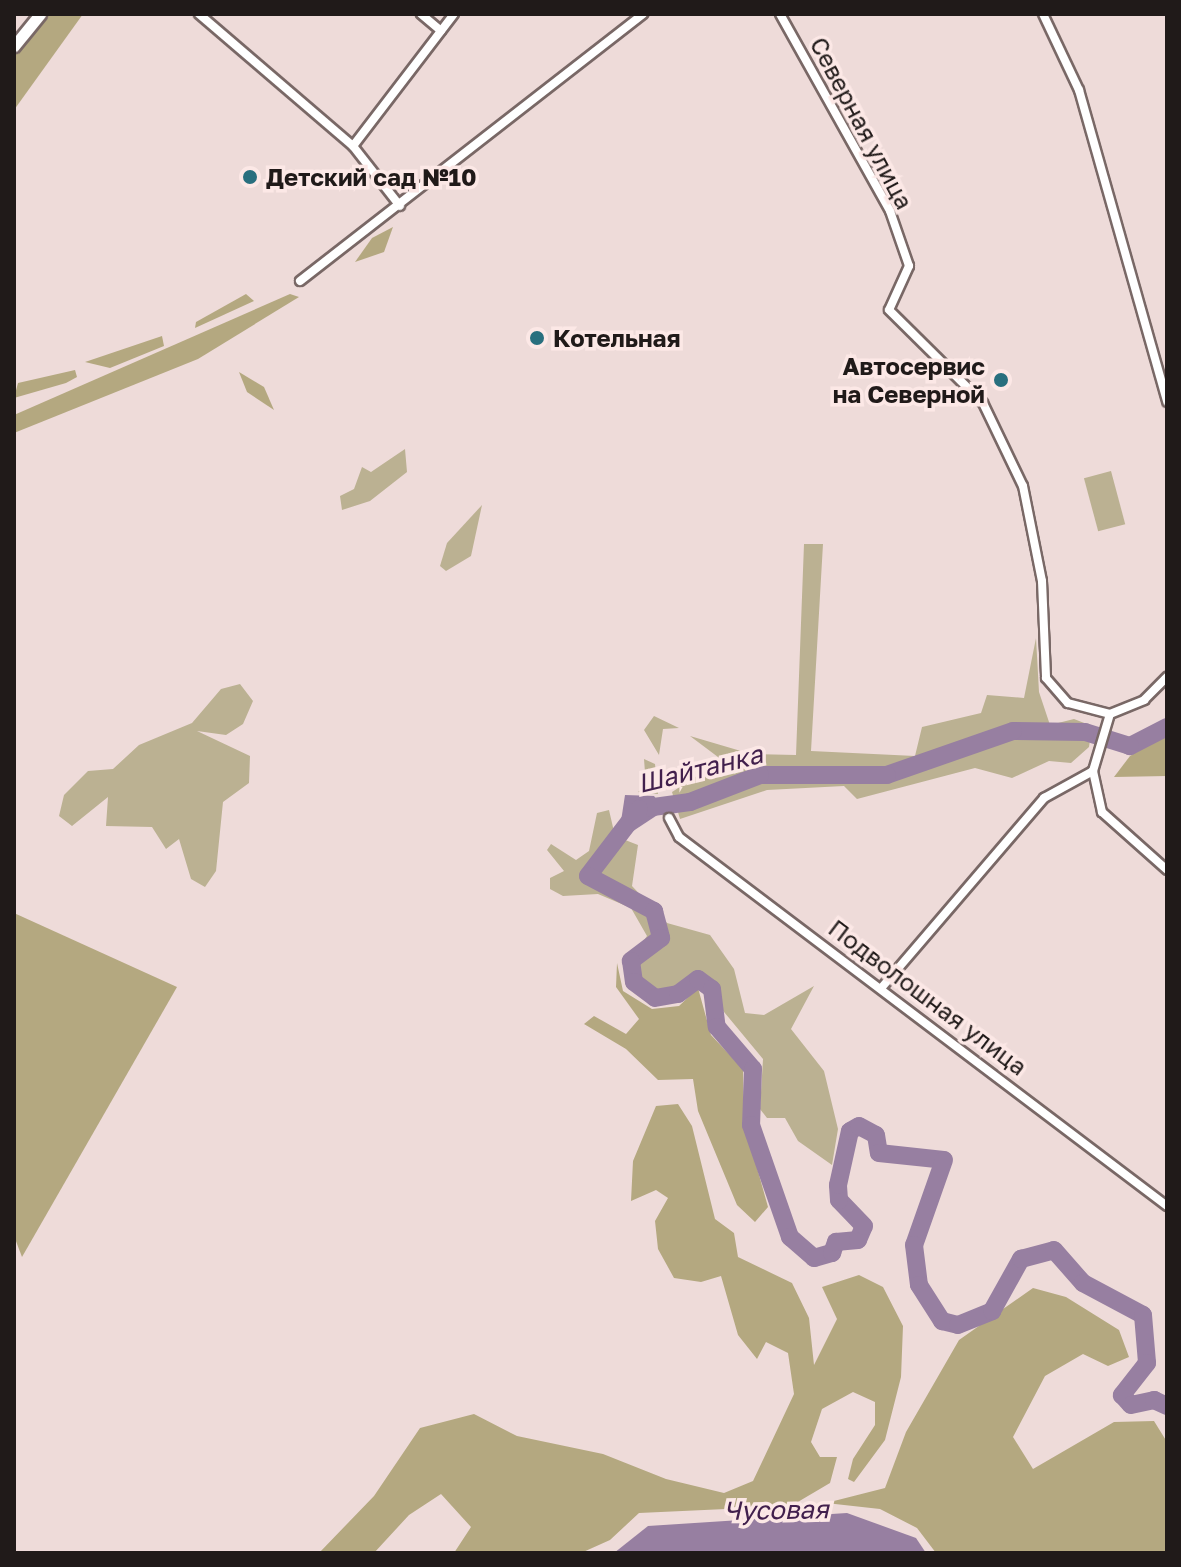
<!DOCTYPE html>
<html>
<head>
<meta charset="utf-8">
<style>
	body { margin:0 }
	#map { position:relative; width:1181px; height:1567px; overflow:hidden; background:#eedbd9; font-family:"Golos Text",sans-serif }
	div>[style] { position:absolute }
	[style*='--x'] { left:calc(var(--x)*1px); top:calc(var(--y)*1px); width:calc(var(--w)*1px); rotate:calc(var(--a)*1deg) }
	.green>* { inset:0; background:#bbb192; transform-origin:0 0 }
	.forest>* { inset:0; background:#b4a880 }
	.water>* { inset:0; background:#977fa1 }
	.river>* { height:18px; margin:-9px; padding:0 9px; transform-origin:9px; border-radius:9px; background:#977fa1 }
	.roads { filter:drop-shadow(2px 0 #796866) drop-shadow(-2px 0 #796866) drop-shadow(0 2px #796866) drop-shadow(0 -2px #796866) }
	.street>* { height:8px; margin:-4px; padding:0 4px; transform-origin:4px; border-radius:4px; background:#fff }
	.secondary>* { height:11px; margin:-5.5px; padding:0 5.5px; transform-origin:5.5px; border-radius:5.5px; background:#fff }
	.dots>* { width:22px; height:22px; translate:-50% -50%; box-sizing:border-box; border:4px solid #fce8e6; border-radius:50% }
	span { translate:-50% -50%; white-space:nowrap; text-align:center; line-height:1.15; -webkit-text-stroke:7px #fce8e6; paint-order:stroke }
	.street-label { font-size:24px; color:#201a19 }
	.poi-label { font-size:24px; color:#201a19; font-weight:700 }
	.left { translate:0 -50%; text-align:left }
	.right { translate:-100% -50%; text-align:right }
	.water-label { font-size:26px; color:#42204d; font-style:italic }
	.frame { position:absolute; inset:0; border:16px solid #201a19; pointer-events:none }
</style>
</head>
<body>
<div id="map">
	<div class="green">
		<i style="clip-path:polygon(405px 449px,407px 472px,370px 501px,342px 510px,340px 496px,354px 489px,362px 467px,371px 472px)"></i>
		<i style="left:1111px;top:471px;width:55px;height:28px;rotate:75deg"></i>
		<i style="clip-path:polygon(482px 505px,471px 556px,446px 571px,440px 566px,447px 543px)"></i>
		<i style="clip-path:polygon(804px 544px,823px 544px,811px 751px,915px 756px,922px 727px,981px 713px,987px 695px,1024px 698px,1036px 638px,1039px 692px,1050px 725px,1074px 719px,1092px 726px,1089px 747px,1071px 763px,1049px 761px,1012px 778px,975px 768px,857px 799px,844px 786px,767px 790px,680px 819px,672px 792px,722px 760px,690px 736px,751px 754px,796px 755px)"></i>
		<i style="clip-path:polygon(240px 684px,253px 701px,243px 724px,226px 735px,197px 731px,250px 756px,249px 783px,223px 802px,216px 871px,205px 887px,191px 879px,179px 839px,166px 849px,152px 827px,106px 826px,108px 797px,72px 826px,59px 816px,64px 795px,88px 771px,113px 769px,139px 745px,192px 723px,221px 689px)"></i>
		<i style="clip-path:polygon(654px 716px,679px 728px,663px 729px,659px 755px,644px 730px)"></i>
		<i style="clip-path:polygon(644px 759px,655px 764px,658px 794px,638px 792px,646px 786px)"></i>
		<i style="clip-path:polygon(609px 810px,615px 836px,638px 845px,632px 886px,667px 923px,710px 935px,734px 969px,745px 1013px,764px 1015px,814px 986px,791px 1029px,824px 1071px,838px 1129px,832px 1165px,798px 1141px,785px 1118px,767px 1118px,760px 1109px,763px 1059px,705px 989px,697px 985px,667px 1004px,640px 995px,626px 966px,647px 936px,631px 908px,598px 894px,563px 896px,550px 889px,550px 878px,564px 871px,547px 850px,551px 844px,576px 860px,589px 851px,597px 813px)"></i>
	</div>
	<div class="forest">
		<i style="clip-path:polygon(47px 14px,83px 14px,14px 110px,14px 54px)"></i>
		<i style="clip-path:polygon(393px 227px,384px 252px,355px 262px,372px 238px)"></i>
		<i style="clip-path:polygon(246px 294px,254px 301px,195px 328px,196px 322px)"></i>
		<i style="clip-path:polygon(290px 294px,299px 297px,198px 359px,14px 433px,14px 415px)"></i>
		<i style="clip-path:polygon(162px 336px,164px 346px,110px 368px,85px 362px)"></i>
		<i style="clip-path:polygon(75px 370px,77px 377px,66px 383px,14px 398px,18px 383px)"></i>
		<i style="clip-path:polygon(239px 372px,264px 387px,274px 410px,247px 392px)"></i>
		<i style="clip-path:polygon(1167px 734px,1167px 776px,1114px 777px,1130px 756px)"></i>
		<i style="clip-path:polygon(14px 913px,177px 987px,22px 1257px,14px 1236px)"></i>
		<i style="clip-path:polygon(617px 963px,623px 991px,652px 1009px,679px 1006px,698px 988px,711px 1035px,743px 1069px,744px 1121px,768px 1207px,755px 1222px,737px 1205px,698px 1111px,693px 1079px,658px 1080px,626px 1049px,584px 1024px,594px 1016px,626px 1034px,639px 1019px,616px 987px)"></i>
		<i style="clip-path:polygon(678px 1104px,692px 1126px,715px 1219px,734px 1233px,738px 1257px,792px 1283px,809px 1318px,814px 1365px,837px 1319px,822px 1287px,859px 1275px,883px 1287px,903px 1326px,901px 1377px,885px 1440px,854px 1482px,848px 1479px,853px 1459px,875px 1425px,875px 1402px,853px 1392px,822px 1409px,811px 1442px,820px 1457px,837px 1457px,830px 1483px,791px 1506px,639px 1513px,610px 1540px,581px 1553px,454px 1553px,471px 1527px,441px 1494px,409px 1515px,374px 1553px,319px 1553px,374px 1496px,420px 1428px,474px 1414px,517px 1436px,603px 1454px,666px 1479px,724px 1493px,753px 1481px,794px 1394px,788px 1353px,766px 1342px,757px 1359px,738px 1335px,721px 1276px,701px 1282px,674px 1278px,658px 1249px,655px 1221px,668px 1198px,656px 1190px,631px 1201px,633px 1161px,656px 1106px)"></i>
		<i style="clip-path:polygon(1033px 1288px,1066px 1297px,1119px 1330px,1129px 1357px,1108px 1366px,1083px 1354px,1045px 1376px,1013px 1437px,1033px 1469px,1114px 1422px,1154px 1421px,1167px 1442px,1167px 1553px,936px 1553px,917px 1528px,880px 1509px,826px 1503px,885px 1488px,906px 1432px,959px 1340px)"></i>
	</div>
	<div class="water">
		<i style="clip-path:polygon(625px 795px,654px 796px,665px 810px,618px 841px)"></i>
		<i style="clip-path:polygon(847px 1513px,916px 1538px,926px 1553px,614px 1553px,648px 1526px)"></i>
	</div>
	<div class="river">
		<i style="--x:1167;--y:727;--w:42;--a:152.8"></i>
		<i style="--x:1130;--y:746;--w:47;--a:-162.7"></i>
		<i style="--x:1085;--y:732;--w:72;--a:-179.2"></i>
		<i style="--x:1013;--y:731;--w:133;--a:160.8"></i>
		<i style="--x:887;--y:775;--w:127;--a:180"></i>
		<i style="--x:760;--y:775;--w:75;--a:158.9"></i>
		<i style="--x:690;--y:802;--w:51;--a:172.2"></i>
		<i style="--x:639;--y:809;--w:84;--a:127.3"></i>
		<i style="--x:588;--y:876;--w:75;--a:27.9"></i>
		<i style="--x:654;--y:911;--w:28;--a:75"></i>
		<i style="--x:661;--y:938;--w:38;--a:143"></i>
		<i style="--x:631;--y:961;--w:21;--a:82"></i>
		<i style="--x:634;--y:982;--w:26;--a:37"></i>
		<i style="--x:655;--y:998;--w:23;--a:-10"></i>
		<i style="--x:678;--y:994;--w:25;--a:-37"></i>
		<i style="--x:698;--y:979;--w:17;--a:36"></i>
		<i style="--x:712;--y:989;--w:38;--a:83"></i>
		<i style="--x:717;--y:1027;--w:55;--a:49.4"></i>
		<i style="--x:753;--y:1069;--w:56;--a:92"></i>
		<i style="--x:751;--y:1125;--w:119;--a:70.8"></i>
		<i style="--x:790;--y:1237;--w:32;--a:41"></i>
		<i style="--x:814;--y:1258;--w:19;--a:-16"></i>
		<i style="--x:832;--y:1253;--w:12;--a:-70"></i>
		<i style="--x:836;--y:1242;--w:22;--a:-5"></i>
		<i style="--x:858;--y:1240;--w:15;--a:-67"></i>
		<i style="--x:864;--y:1226;--w:36;--a:-134"></i>
		<i style="--x:839;--y:1200;--w:15;--a:-94"></i>
		<i style="--x:838;--y:1185;--w:55;--a:-77.5"></i>
		<i style="--x:850;--y:1131;--w:10;--a:-29"></i>
		<i style="--x:859;--y:1126;--w:19;--a:28"></i>
		<i style="--x:876;--y:1135;--w:18;--a:81"></i>
		<i style="--x:879;--y:1153;--w:65;--a:6.1"></i>
		<i style="--x:944;--y:1160;--w:90;--a:109.4"></i>
		<i style="--x:914;--y:1245;--w:40;--a:82.9"></i>
		<i style="--x:919;--y:1285;--w:43;--a:57.4"></i>
		<i style="--x:942;--y:1321;--w:16;--a:14"></i>
		<i style="--x:958;--y:1325;--w:37;--a:-22"></i>
		<i style="--x:992;--y:1311;--w:60;--a:-60.9"></i>
		<i style="--x:1021;--y:1259;--w:34;--a:-15"></i>
		<i style="--x:1054;--y:1250;--w:44;--a:48.7"></i>
		<i style="--x:1083;--y:1283;--w:68;--a:28.1"></i>
		<i style="--x:1143;--y:1315;--w:48;--a:85.2"></i>
		<i style="--x:1147;--y:1363;--w:41;--a:128"></i>
		<i style="--x:1122;--y:1395;--w:13;--a:48"></i>
		<i style="--x:1131;--y:1405;--w:24;--a:-12"></i>
		<i style="--x:1154;--y:1400;--w:14;--a:25"></i>
	</div>
	<div class="roads">
		<div class="street">
			<i style="--x:199;--y:14;--w:203;--a:40.6"></i>
			<i style="--x:353;--y:146;--w:76;--a:51.9"></i>
			<i style="--x:421;--y:14;--w:26;--a:40"></i>
			<i style="--x:780;--y:14;--w:226;--a:60.8"></i>
			<i style="--x:890;--y:211;--w:58;--a:70.9"></i>
			<i style="--x:909;--y:266;--w:48;--a:114.4"></i>
			<i style="--x:889;--y:310;--w:132;--a:44.7"></i>
			<i style="--x:983;--y:403;--w:92;--a:64.3"></i>
			<i style="--x:1023;--y:486;--w:97;--a:78.7"></i>
			<i style="--x:1042;--y:581;--w:97;--a:87.6"></i>
			<i style="--x:1046;--y:678;--w:33;--a:49"></i>
			<i style="--x:1068;--y:703;--w:43;--a:14.7"></i>
			<i style="--x:1110;--y:714;--w:37;--a:-22"></i>
			<i style="--x:1144;--y:700;--w:33;--a:-45"></i>
			<i style="--x:1043;--y:14;--w:84;--a:64.7"></i>
			<i style="--x:1079;--y:90;--w:324;--a:74.2"></i>
			<i style="--x:353;--y:146;--w:166;--a:-52.6"></i>
			<i style="--x:300;--y:281;--w:435;--a:-37.9"></i>
			<i style="--x:1093;--y:771;--w:59;--a:-73.4"></i>
			<i style="--x:669;--y:818;--w:21;--a:62"></i>
			<i style="--x:679;--y:837;--w:612;--a:37.09"></i>
			<i style="--x:883;--y:986;--w:248;--a:-49.4"></i>
			<i style="--x:1044;--y:798;--w:56;--a:-28.9"></i>
			<i style="--x:1093;--y:771;--w:42;--a:77.6"></i>
			<i style="--x:1102;--y:812;--w:87;--a:41.7"></i>
		</div>
		<div class="secondary">
			<i style="--x:14;--y:46;--w:41;--a:-50.9"></i>
		</div>
	</div>
	<div class="dots">
		<i style="left:250px;top:177px;background:#296f7e"></i>
		<i style="left:537px;top:338px;background:#296f7e"></i>
		<i style="left:1001px;top:380px;background:#296f7e"></i>
	</div>
	<div class="street-label">
		<span style="left:862px;top:123px;rotate:62deg">Северная улица</span>
		<span style="left:928px;top:997px;rotate:37deg">Подволошная улица</span>
	</div>
	<div class="poi-label">
		<span class="left" style="left:266px;top:177px">Детский сад №10</span>
		<span class="left" style="left:553px;top:338px">Котельная</span>
		<span class="right" style="left:985px;top:380px">Автосервис<br>на Северной</span>
	</div>
	<div class="water-label">
		<span style="left:700px;top:769px;rotate:-14deg">Шайтанка</span>
		<span style="left:776px;top:1510px;rotate:-1deg">Чусовая</span>
	</div>
	<div class="frame"></div>
</div>
</body>
</html>
